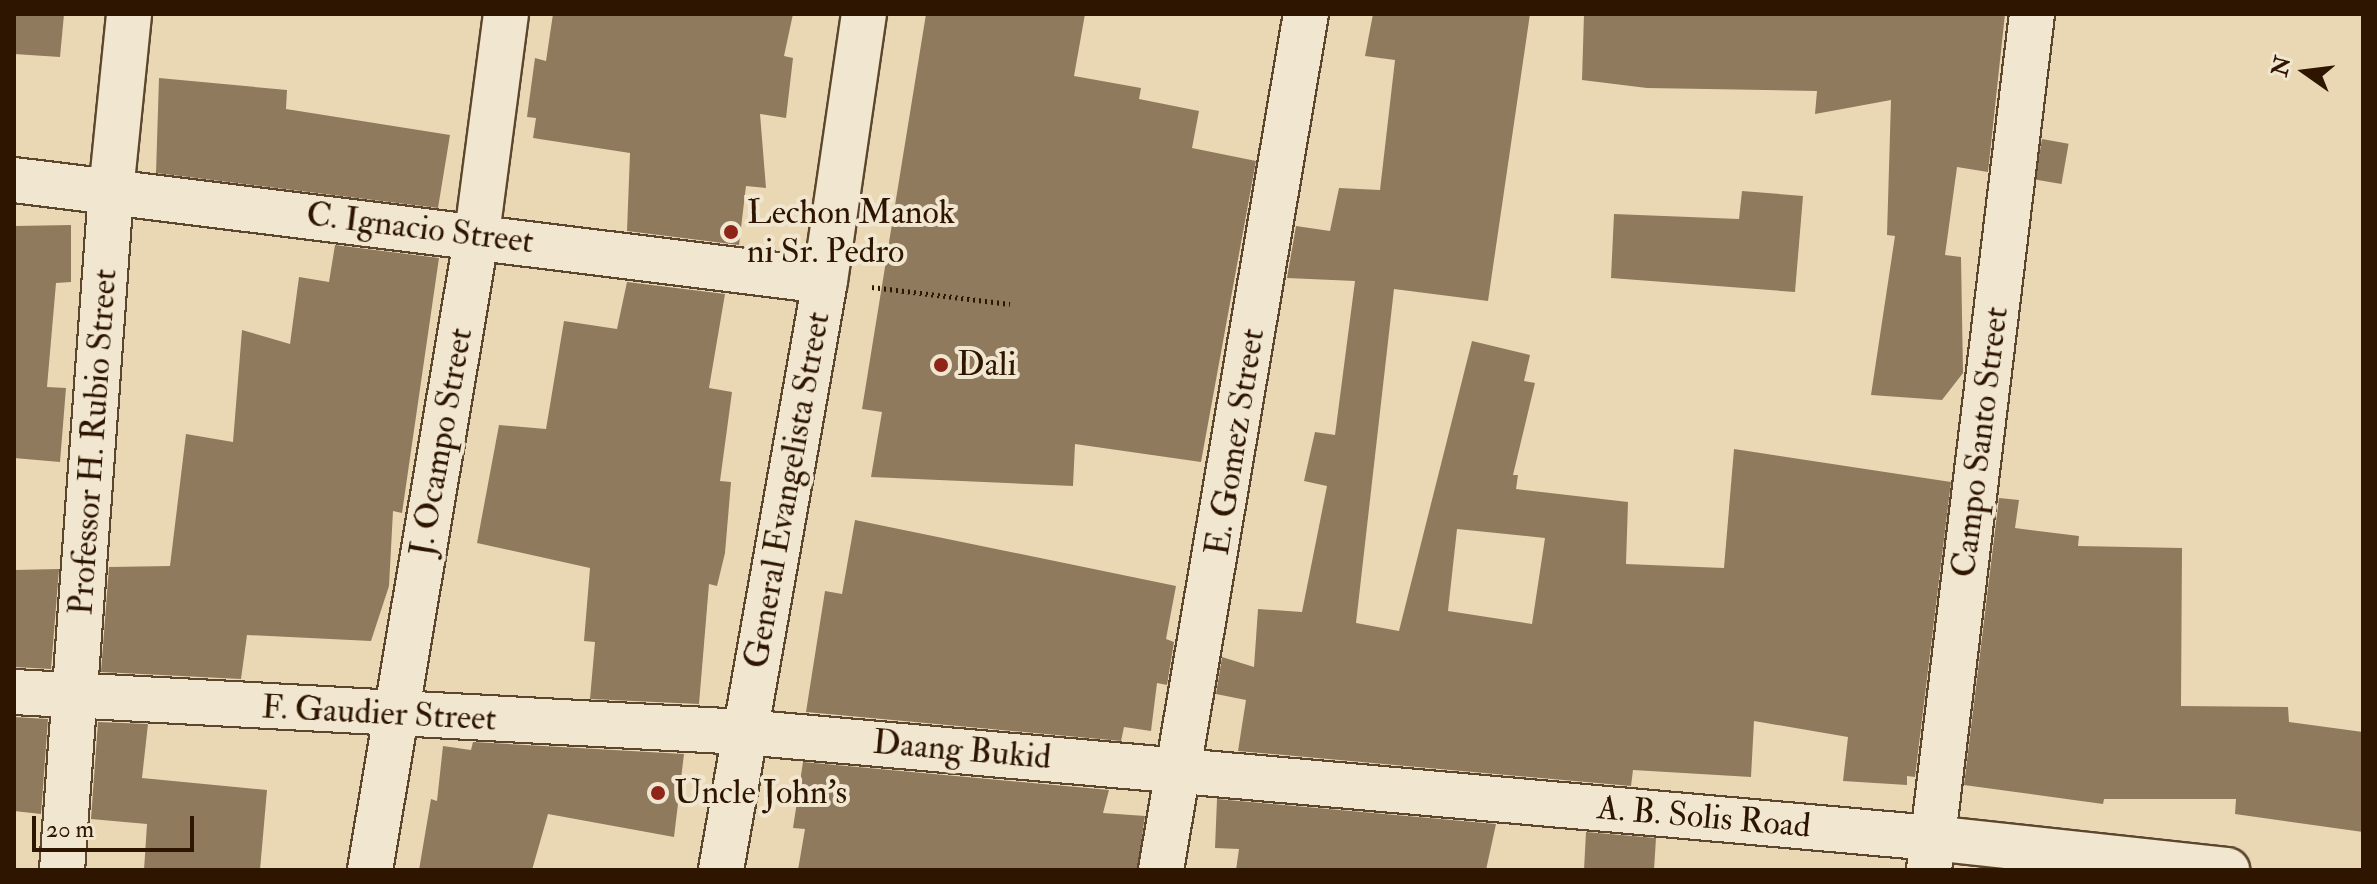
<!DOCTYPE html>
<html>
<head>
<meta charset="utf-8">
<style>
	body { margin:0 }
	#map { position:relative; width:2377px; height:884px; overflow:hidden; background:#ead8b5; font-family:"IM FELL Double Pica",serif }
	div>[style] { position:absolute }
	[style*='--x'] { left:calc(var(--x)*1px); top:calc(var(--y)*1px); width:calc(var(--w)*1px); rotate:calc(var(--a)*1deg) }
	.building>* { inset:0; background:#8f7a5e; transform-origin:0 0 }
	.path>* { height:5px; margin-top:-2.5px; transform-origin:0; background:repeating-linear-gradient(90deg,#2d1500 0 2px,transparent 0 6px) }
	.roads { filter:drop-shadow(2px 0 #5c462d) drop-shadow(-2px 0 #5c462d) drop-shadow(0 2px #5c462d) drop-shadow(0 -2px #5c462d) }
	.street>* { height:44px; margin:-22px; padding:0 22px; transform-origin:22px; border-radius:22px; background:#f1e6cf }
	.secondary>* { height:44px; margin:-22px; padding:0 22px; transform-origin:22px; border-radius:22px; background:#f1e6cf }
	.dots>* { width:22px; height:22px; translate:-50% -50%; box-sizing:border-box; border:4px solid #f1e6cf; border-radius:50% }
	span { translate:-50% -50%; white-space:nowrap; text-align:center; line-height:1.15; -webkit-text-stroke:8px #f1e6cf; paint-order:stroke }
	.poi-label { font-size:34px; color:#2d1500 }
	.left { translate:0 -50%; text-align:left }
	.street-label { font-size:34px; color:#2d1500 }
	.frame { position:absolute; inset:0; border:16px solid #2d1500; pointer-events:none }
	.north { position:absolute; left:2265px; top:32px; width:80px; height:80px; -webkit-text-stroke:6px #f1e6cf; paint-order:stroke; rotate:284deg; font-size:22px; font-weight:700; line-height:32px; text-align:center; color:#2d1500 }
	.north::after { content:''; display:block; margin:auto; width:28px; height:36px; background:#2d1500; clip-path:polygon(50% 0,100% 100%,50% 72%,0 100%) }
	.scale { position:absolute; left:32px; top:816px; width:162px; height:36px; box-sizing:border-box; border:4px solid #2d1500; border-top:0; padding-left:10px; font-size:24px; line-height:28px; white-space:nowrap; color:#2d1500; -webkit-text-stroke:6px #f1e6cf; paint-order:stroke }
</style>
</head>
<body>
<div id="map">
	<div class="building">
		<i style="clip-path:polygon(14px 14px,64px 14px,60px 57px,14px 54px)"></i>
		<i style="clip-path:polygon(553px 14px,793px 14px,784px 56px,793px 58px,786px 118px,760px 114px,766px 188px,746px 186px,739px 245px,627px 231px,630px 153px,533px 138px,536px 118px,527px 117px,535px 58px,546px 61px)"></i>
		<i style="clip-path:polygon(926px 14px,1085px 14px,1074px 76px,1141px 88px,1139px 99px,1199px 111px,1192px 148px,1256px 161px,1201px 462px,1075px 444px,1073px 486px,871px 477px,882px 412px,862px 409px)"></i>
		<i style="clip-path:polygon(evenodd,1373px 14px,1530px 14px,1488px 301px,1394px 289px,1356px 623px,1399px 631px,1472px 341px,1530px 355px,1524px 381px,1535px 383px,1513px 475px,1518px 475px,1516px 489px,1628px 502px,1626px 564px,1724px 568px,1734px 449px,1951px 482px,1915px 777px,1907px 776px,1907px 785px,1843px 781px,1848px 737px,1754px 721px,1751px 777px,1633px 770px,1631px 786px,1238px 751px,1246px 700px,1216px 694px,1222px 657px,1254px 667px,1258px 609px,1302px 612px,1327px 486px,1304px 481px,1315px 432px,1335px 435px,1355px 281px,1287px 278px,1296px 226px,1330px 231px,1339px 188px,1380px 190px,1395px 60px,1365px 56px,1373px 14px,1457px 529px,1545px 538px,1532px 624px,1448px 611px,1457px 529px)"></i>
		<i style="clip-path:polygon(1584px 14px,2005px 14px,1988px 172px,1957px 167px,1945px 255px,1961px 257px,1963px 373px,1942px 400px,1871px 395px,1895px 236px,1887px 235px,1891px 100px,1815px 114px,1817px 91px,1647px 88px,1582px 80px)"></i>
		<i style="clip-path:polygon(159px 78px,287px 90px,286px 109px,450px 135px,438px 208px,156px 173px)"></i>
		<i style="left:2042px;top:139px;width:27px;height:41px;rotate:10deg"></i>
		<i style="clip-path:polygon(1742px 191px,1803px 196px,1795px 292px,1611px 278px,1614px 214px,1739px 219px)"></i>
		<i style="clip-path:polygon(71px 225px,71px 282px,56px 283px,47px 387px,66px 388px,60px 462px,14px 458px,14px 226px)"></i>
		<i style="clip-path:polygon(335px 245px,439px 258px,402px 513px,393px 511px,389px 586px,371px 641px,247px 635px,241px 679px,101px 672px,109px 567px,170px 566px,186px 434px,233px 442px,242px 330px,290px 344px,299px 277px,329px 282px)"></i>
		<i style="clip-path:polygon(627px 282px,725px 294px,709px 388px,732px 392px,720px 481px,731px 482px,725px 553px,717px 586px,709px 584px,699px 704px,590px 699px,595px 642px,584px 641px,590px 568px,477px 543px,499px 425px,546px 429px,564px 321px,617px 329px)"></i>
		<i style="clip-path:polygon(1999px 498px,2019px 500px,2015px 528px,2079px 536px,2078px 546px,2182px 548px,2181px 706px,2288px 707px,2289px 722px,2363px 732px,2363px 832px,2235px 814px,2236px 799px,2104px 799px,2103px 804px,1964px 785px)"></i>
		<i style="clip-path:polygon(855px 520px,1176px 586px,1166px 639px,1174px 642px,1167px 685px,1157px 683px,1151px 731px,1124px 727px,1121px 741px,806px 712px,825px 591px,842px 594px)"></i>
		<i style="clip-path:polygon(59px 569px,51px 669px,14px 667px,14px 570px)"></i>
		<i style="clip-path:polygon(14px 717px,48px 719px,41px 814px,14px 811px)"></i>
		<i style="clip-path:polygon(98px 722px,148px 724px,142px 778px,267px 790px,260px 870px,144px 870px,147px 824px,91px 819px)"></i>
		<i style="clip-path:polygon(473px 742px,684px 754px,674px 837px,548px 814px,532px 870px,419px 870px,431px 799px,437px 801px,443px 746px,471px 750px)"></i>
		<i style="clip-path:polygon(803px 762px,1109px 790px,1103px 813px,1145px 816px,1137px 870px,798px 870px,805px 829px,793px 828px)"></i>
		<i style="clip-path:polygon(1217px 799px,1496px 824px,1486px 870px,1236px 870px,1239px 849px,1215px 848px)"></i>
		<i style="clip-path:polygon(1586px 832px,1656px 838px,1654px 870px,1584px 870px)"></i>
	</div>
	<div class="path">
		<i style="--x:872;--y:287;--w:139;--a:7"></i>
	</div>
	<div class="roads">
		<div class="street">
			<i style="--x:14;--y:180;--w:817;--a:7.1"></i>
			<i style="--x:14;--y:692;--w:731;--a:3.14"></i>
			<i style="--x:62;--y:870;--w:680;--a:-85.87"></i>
			<i style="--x:111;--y:192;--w:179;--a:-84.2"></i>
			<i style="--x:370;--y:870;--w:645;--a:-80.45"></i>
			<i style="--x:477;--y:234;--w:222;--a:-82.5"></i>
			<i style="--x:1161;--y:870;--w:868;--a:-80.39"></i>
			<i style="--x:1929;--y:870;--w:862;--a:-83.14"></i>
		</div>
		<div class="secondary">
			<i style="--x:744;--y:732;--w:1193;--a:5.1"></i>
			<i style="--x:1932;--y:838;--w:297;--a:6.2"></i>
			<i style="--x:721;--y:870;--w:598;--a:-79.99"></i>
			<i style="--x:825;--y:281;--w:270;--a:-81.7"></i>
		</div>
	</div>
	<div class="dots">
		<i style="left:731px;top:232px;background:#8f2418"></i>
		<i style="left:941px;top:365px;background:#8f2418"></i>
		<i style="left:658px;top:793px;background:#8f2418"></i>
	</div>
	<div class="poi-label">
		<span class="left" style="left:747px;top:232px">Lechon Manok<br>ni Sr. Pedro</span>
		<span class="left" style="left:957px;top:365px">Dali</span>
		<span class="left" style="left:674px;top:793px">Uncle John's</span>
	</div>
	<div class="street-label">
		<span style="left:420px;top:228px;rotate:7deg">C. Ignacio Street</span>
		<span style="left:93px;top:442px;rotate:-86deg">Professor H. Rubio Street</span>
		<span style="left:441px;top:442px;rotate:-80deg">J. Ocampo Street</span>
		<span style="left:1235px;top:442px;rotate:-81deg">E. Gomez Street</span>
		<span style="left:1980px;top:442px;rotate:-83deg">Campo Santo Street</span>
		<span style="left:787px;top:490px;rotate:-80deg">General Evangelista Street</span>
		<span style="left:379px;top:713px;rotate:3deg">F. Gaudier Street</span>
		<span style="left:962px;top:750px;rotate:5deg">Daang Bukid</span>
		<span style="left:1704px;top:817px;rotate:5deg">A. B. Solis Road</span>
	</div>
	<div class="frame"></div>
	<div class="north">N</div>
	<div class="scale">20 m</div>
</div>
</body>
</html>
